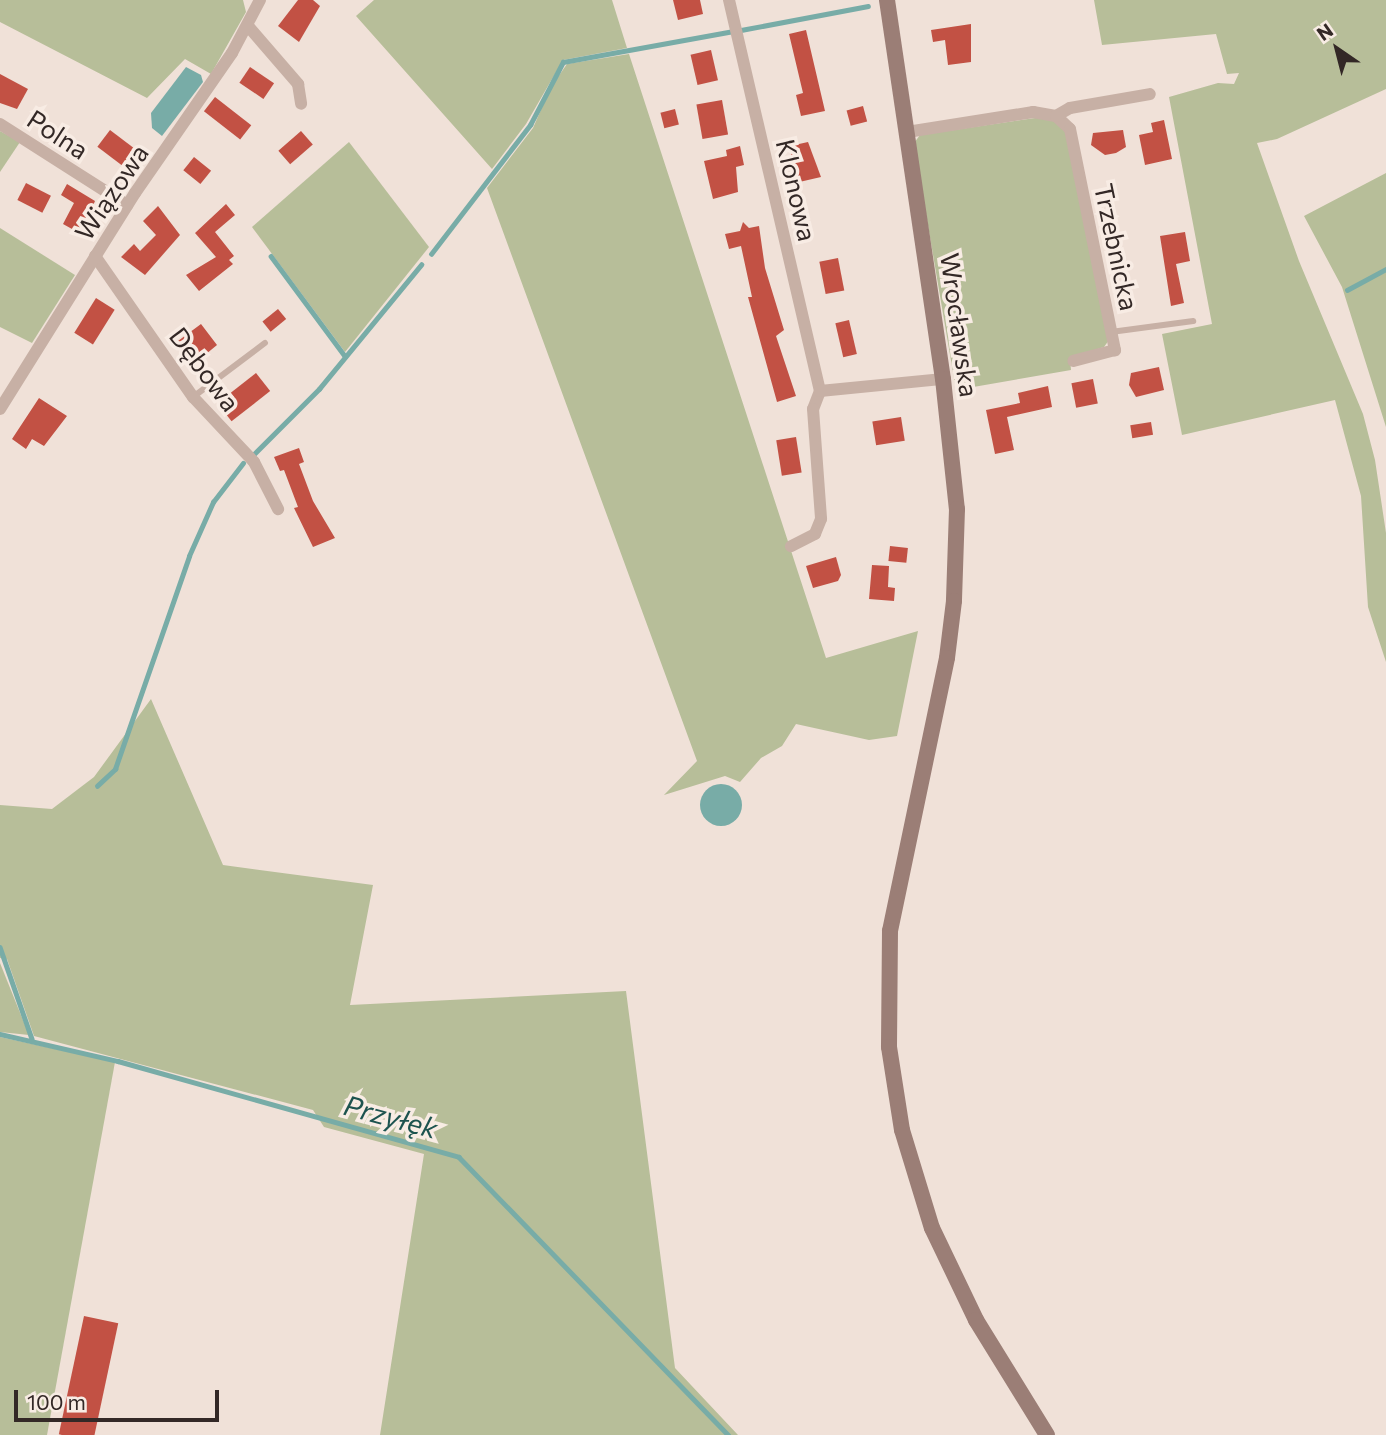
<!DOCTYPE html>
<html>
<head>
<meta charset="utf-8">
<style>
	body { margin:0 }
	#map { position:relative; width:1386px; height:1435px; overflow:hidden; background:#f0e1d8; font-family:Commissioner,sans-serif }
	div>[style] { position:absolute }
	[style*='--x'] { left:calc(var(--x)*1px); top:calc(var(--y)*1px); width:calc(var(--w)*1px); rotate:calc(var(--a)*1deg) }
	.green>* { inset:0; background:#b7be99 }
	.water>* { inset:0; background:#78aca7 }
	.round { border-radius:50% }
	.stream>* { height:4.5px; margin:-2.25px; padding:0 2.25px; transform-origin:2.25px; border-radius:2.25px; background:#78aca7 }
	.building>* { inset:0; background:#c25144; transform-origin:0 0 }
	.lane>* { height:6px; margin:-3px; padding:0 3px; transform-origin:3px; border-radius:3px; background:#c7b0a5 }
	.street>* { height:12px; margin:-6px; padding:0 6px; transform-origin:6px; border-radius:6px; background:#c7b0a5 }
	.secondary>* { height:16px; margin:-8px; padding:0 8px; transform-origin:8px; border-radius:8px; background:#9b7e76 }
	span { translate:-50% -50%; white-space:nowrap; text-align:center; line-height:1.15; -webkit-text-stroke:7px #f8ece4; paint-order:stroke }
	.street-label { font-size:26px; color:#332826 }
	.water-label { font-size:28px; color:#1d534f; font-style:italic }
	.north { position:absolute; left:1302px; top:14px; width:70px; height:70px; -webkit-text-stroke:5px #f8ece4; paint-order:stroke; rotate:325deg; font-size:19px; font-weight:700; line-height:28px; text-align:center; color:#332826 }
	.north::after { content:''; display:block; margin:auto; width:24px; height:32px; background:#332826; clip-path:polygon(50% 0,100% 100%,50% 72%,0 100%) }
	.scale { position:absolute; left:14px; top:1390px; width:205px; height:32px; box-sizing:border-box; border:4px solid #332826; border-top:0; padding-left:9px; font-size:21px; line-height:24px; white-space:nowrap; color:#332826; -webkit-text-stroke:5px #f8ece4; paint-order:stroke }
</style>
</head>
<body>
<div id="map">
	<div class="green">
		<i style="clip-path:polygon(0 0,243px 0,246px 12px,211px 74px,185px 59px,147px 98px,0 22px)"></i>
		<i style="clip-path:polygon(374px 0,612px 0,627px 48px,563px 60px,526px 124px,492px 169px,356px 16px)"></i>
		<i style="clip-path:polygon(1094px 0,1386px 0,1386px 89px,1277px 139px,1257px 143px,1299px 261px,1363px 414px,1375px 460px,1386px 533px,1386px 662px,1368px 607px,1361px 496px,1335px 400px,1182px 435px,1162px 334px,1212px 324px,1169px 97px,1218px 83px,1234px 84px,1239px 73px,1227px 74px,1216px 34px,1102px 45px)"></i>
		<i style="clip-path:polygon(629px 54px,826px 658px,918px 631px,897px 736px,869px 740px,796px 724px,782px 746px,761px 758px,740px 782px,725px 776px,664px 795px,697px 761px,487px 188px,533px 128px,551px 87px,567px 64px)"></i>
		<i style="clip-path:polygon(1049px 116px,1063px 124px,1066px 135px,1109px 340px,1104px 347px,1070px 358px,1071px 370px,956px 390px,914px 143px,920px 135px)"></i>
		<i style="clip-path:polygon(0 131px,20px 142px,0 172px)"></i>
		<i style="clip-path:polygon(349px 142px,429px 247px,345px 352px,252px 227px)"></i>
		<i style="clip-path:polygon(1386px 173px,1386px 427px,1342px 287px,1304px 216px)"></i>
		<i style="clip-path:polygon(0 228px,75px 275px,32px 343px,0 327px)"></i>
		<i style="clip-path:polygon(151px 699px,223px 865px,373px 885px,350px 1005px,626px 991px,675px 1368px,738px 1435px,380px 1435px,424px 1154px,324px 1127px,313px 1110px,34px 1036px,7px 959px,0 958px,0 805px,52px 809px,94px 777px)"></i>
		<i style="clip-path:polygon(0 963px,29px 1035px,0 1032px)"></i>
		<i style="clip-path:polygon(0 1037px,115px 1062px,47px 1435px,0 1435px)"></i>
	</div>
	<div class="water">
		<i style="clip-path:polygon(186px 67px,201px 75px,203px 82px,162px 136px,152px 128px,151px 113px)"></i>
		<i class="round" style="left:700px;top:784px;width:42px;height:42px"></i>
	</div>
	<div class="stream">
		<i style="--x:741;--y:30;--w:129;--a:-10.7"></i>
		<i style="--x:431;--y:254;--w:163;--a:-52.5"></i>
		<i style="--x:530;--y:125;--w:71;--a:-62.4"></i>
		<i style="--x:563;--y:62;--w:173;--a:-10.3"></i>
		<i style="--x:271;--y:256;--w:124;--a:53.5"></i>
		<i style="--x:1347;--y:290;--w:44;--a:-28.3"></i>
		<i style="--x:254;--y:454;--w:92;--a:-45"></i>
		<i style="--x:319;--y:389;--w:161;--a:-50.6"></i>
		<i style="--x:97;--y:786;--w:25;--a:-43"></i>
		<i style="--x:115;--y:769;--w:225;--a:-70.8"></i>
		<i style="--x:189;--y:556;--w:59;--a:-66"></i>
		<i style="--x:213;--y:502;--w:49;--a:-52.4"></i>
		<i style="--x:0;--y:947;--w:97;--a:70.8"></i>
		<i style="--x:0;--y:1034;--w:121;--a:12.9"></i>
		<i style="--x:118;--y:1061;--w:354;--a:15.7"></i>
		<i style="--x:459;--y:1157;--w:387;--a:45.9"></i>
	</div>
	<div class="building">
		<i style="clip-path:polygon(298px 0,313px 0,320px 6px,299px 42px,278px 26px)"></i>
		<i style="clip-path:polygon(673px 0,700px 0,703px 14px,678px 20px)"></i>
		<i style="clip-path:polygon(971px 24px,971px 62px,948px 65px,945px 40px,933px 42px,931px 30px)"></i>
		<i style="clip-path:polygon(806px 30px,825px 111px,801px 116px,796px 95px,803px 93px,789px 34px)"></i>
		<i style="left:711px;top:50px;width:31px;height:21px;rotate:77deg"></i>
		<i style="left:250px;top:67px;width:29px;height:19px;rotate:34deg"></i>
		<i style="clip-path:polygon(0 74px,28px 89px,17px 109px,0 103px)"></i>
		<i style="left:215px;top:97px;width:46px;height:18px;rotate:38deg"></i>
		<i style="left:722px;top:100px;width:35px;height:26px;rotate:80deg"></i>
		<i style="left:863px;top:106px;width:16px;height:17px;rotate:75deg"></i>
		<i style="left:675px;top:109px;width:16px;height:15px;rotate:76deg"></i>
		<i style="clip-path:polygon(1164px 120px,1172px 159px,1145px 165px,1139px 135px,1153px 132px,1151px 123px)"></i>
		<i style="left:110px;top:130px;width:31px;height:21px;rotate:37deg"></i>
		<i style="clip-path:polygon(1123px 130px,1126px 147px,1116px 153px,1105px 155px,1091px 145px,1093px 133px)"></i>
		<i style="left:301px;top:131px;width:18px;height:30px;rotate:49deg"></i>
		<i style="clip-path:polygon(808px 142px,821px 177px,795px 183px,790px 146px)"></i>
		<i style="clip-path:polygon(740px 146px,744px 165px,736px 167px,738px 192px,713px 199px,704px 161px,727px 156px,726px 150px)"></i>
		<i style="left:194px;top:157px;width:22px;height:17px;rotate:39deg"></i>
		<i style="left:26px;top:183px;width:28px;height:19px;rotate:27deg"></i>
		<i style="clip-path:polygon(67px 184px,95px 201px,81px 234px,63px 224px,74px 203px,61px 195px)"></i>
		<i style="clip-path:polygon(226px 204px,235px 215px,215px 232px,234px 256px,229px 260px,233px 264px,199px 291px,186px 275px,216px 257px,195px 233px)"></i>
		<i style="clip-path:polygon(158px 206px,180px 235px,145px 275px,121px 257px,134px 244px,140px 251px,156px 235px,143px 221px)"></i>
		<i style="clip-path:polygon(743px 222px,749px 228px,759px 226px,765px 268px,784px 330px,776px 336px,796px 396px,777px 402px,748px 297px,752px 297px,741px 246px,729px 249px,725px 234px,740px 231px)"></i>
		<i style="clip-path:polygon(1185px 232px,1190px 261px,1176px 264px,1184px 303px,1171px 306px,1160px 236px)"></i>
		<i style="left:838px;top:258px;width:33px;height:19px;rotate:79deg"></i>
		<i style="left:96px;top:298px;width:22px;height:41px;rotate:32deg"></i>
		<i style="left:278px;top:309px;width:13px;height:20px;rotate:51deg"></i>
		<i style="left:849px;top:320px;width:35px;height:14px;rotate:77deg"></i>
		<i style="clip-path:polygon(201px 324px,217px 345px,200px 359px,193px 350px,188px 354px,178px 341px)"></i>
		<i style="clip-path:polygon(1159px 367px,1164px 390px,1136px 397px,1129px 385px,1131px 373px)"></i>
		<i style="left:256px;top:373px;width:23px;height:49px;rotate:52deg"></i>
		<i style="left:1093px;top:379px;width:25px;height:22px;rotate:79deg"></i>
		<i style="clip-path:polygon(1048px 386px,1052px 407px,1007px 417px,1014px 450px,995px 454px,986px 410px,1020px 403px,1018px 393px)"></i>
		<i style="clip-path:polygon(39px 398px,67px 416px,44px 446px,32px 439px,26px 449px,12px 439px)"></i>
		<i style="left:901px;top:417px;width:24px;height:29px;rotate:81deg"></i>
		<i style="left:1151px;top:422px;width:13px;height:21px;rotate:81deg"></i>
		<i style="left:796px;top:437px;width:36px;height:20px;rotate:81deg"></i>
		<i style="clip-path:polygon(299px 448px,304px 462px,299px 464px,313px 501px,335px 538px,313px 547px,294px 508px,298px 507px,284px 470px,280px 471px,274px 457px)"></i>
		<i style="left:890px;top:546px;width:18px;height:15px;rotate:6deg"></i>
		<i style="clip-path:polygon(836px 557px,841px 575px,838px 581px,813px 588px,806px 566px)"></i>
		<i style="clip-path:polygon(872px 565px,889px 566px,888px 587px,895px 588px,894px 601px,869px 599px)"></i>
		<i style="left:84px;top:1316px;width:35px;height:121px;rotate:12deg"></i>
	</div>
	<div class="lane">
		<i style="--x:1111;--y:332;--w:83;--a:-7.6"></i>
		<i style="--x:193;--y:397;--w:90;--a:-36.9"></i>
	</div>
	<div class="street">
		<i style="--x:729;--y:0;--w:401;--a:76.9"></i>
		<i style="--x:820;--y:391;--w:19;--a:111"></i>
		<i style="--x:813;--y:409;--w:110;--a:85.8"></i>
		<i style="--x:821;--y:519;--w:16;--a:112"></i>
		<i style="--x:815;--y:534;--w:27;--a:153"></i>
		<i style="--x:248;--y:26;--w:77;--a:49.2"></i>
		<i style="--x:298;--y:84;--w:20;--a:81"></i>
		<i style="--x:1056;--y:116;--w:19;--a:43"></i>
		<i style="--x:1070;--y:129;--w:226;--a:78.5"></i>
		<i style="--x:1115;--y:350;--w:43;--a:165.3"></i>
		<i style="--x:0;--y:124;--w:151;--a:32.5"></i>
		<i style="--x:907;--y:132;--w:128;--a:-9"></i>
		<i style="--x:1033;--y:112;--w:23;--a:10"></i>
		<i style="--x:1056;--y:116;--w:16;--a:-30"></i>
		<i style="--x:1070;--y:108;--w:81;--a:-9.9"></i>
		<i style="--x:95;--y:256;--w:172;--a:55.2"></i>
		<i style="--x:193;--y:397;--w:89;--a:46.8"></i>
		<i style="--x:254;--y:462;--w:53;--a:62.9"></i>
		<i style="--x:820;--y:391;--w:124;--a:-5.6"></i>
		<i style="--x:0;--y:409;--w:255;--a:-58"></i>
		<i style="--x:135;--y:193;--w:170;--a:-55.3"></i>
		<i style="--x:232;--y:53;--w:60;--a:-62.2"></i>
	</div>
	<div class="secondary">
		<i style="--x:887;--y:0;--w:383;--a:81.6"></i>
		<i style="--x:943;--y:379;--w:131;--a:83.9"></i>
		<i style="--x:957;--y:509;--w:92;--a:91.9"></i>
		<i style="--x:954;--y:601;--w:57;--a:97"></i>
		<i style="--x:947;--y:658;--w:279;--a:101.8"></i>
		<i style="--x:890;--y:931;--w:116;--a:90.5"></i>
		<i style="--x:889;--y:1047;--w:84;--a:81.1"></i>
		<i style="--x:902;--y:1130;--w:102;--a:73"></i>
		<i style="--x:932;--y:1228;--w:102;--a:64.4"></i>
		<i style="--x:976;--y:1320;--w:135;--a:58.3"></i>
	</div>
	<div class="street-label">
		<span style="left:58px;top:134px;rotate:33deg">Polna</span>
		<span style="left:797px;top:190px;rotate:77deg">Klonowa</span>
		<span style="left:111px;top:192px;rotate:-56deg">Wiązowa</span>
		<span style="left:1117px;top:247px;rotate:78deg">Trzebnicka</span>
		<span style="left:960px;top:325px;rotate:82deg">Wrocławska</span>
		<span style="left:205px;top:369px;rotate:53deg">Dębowa</span>
	</div>
	<div class="water-label">
		<span style="left:391px;top:1116px;rotate:15deg">Przyłęk</span>
	</div>
	<div class="north">N</div>
	<div class="scale">100 m</div>
</div>
</body>
</html>
